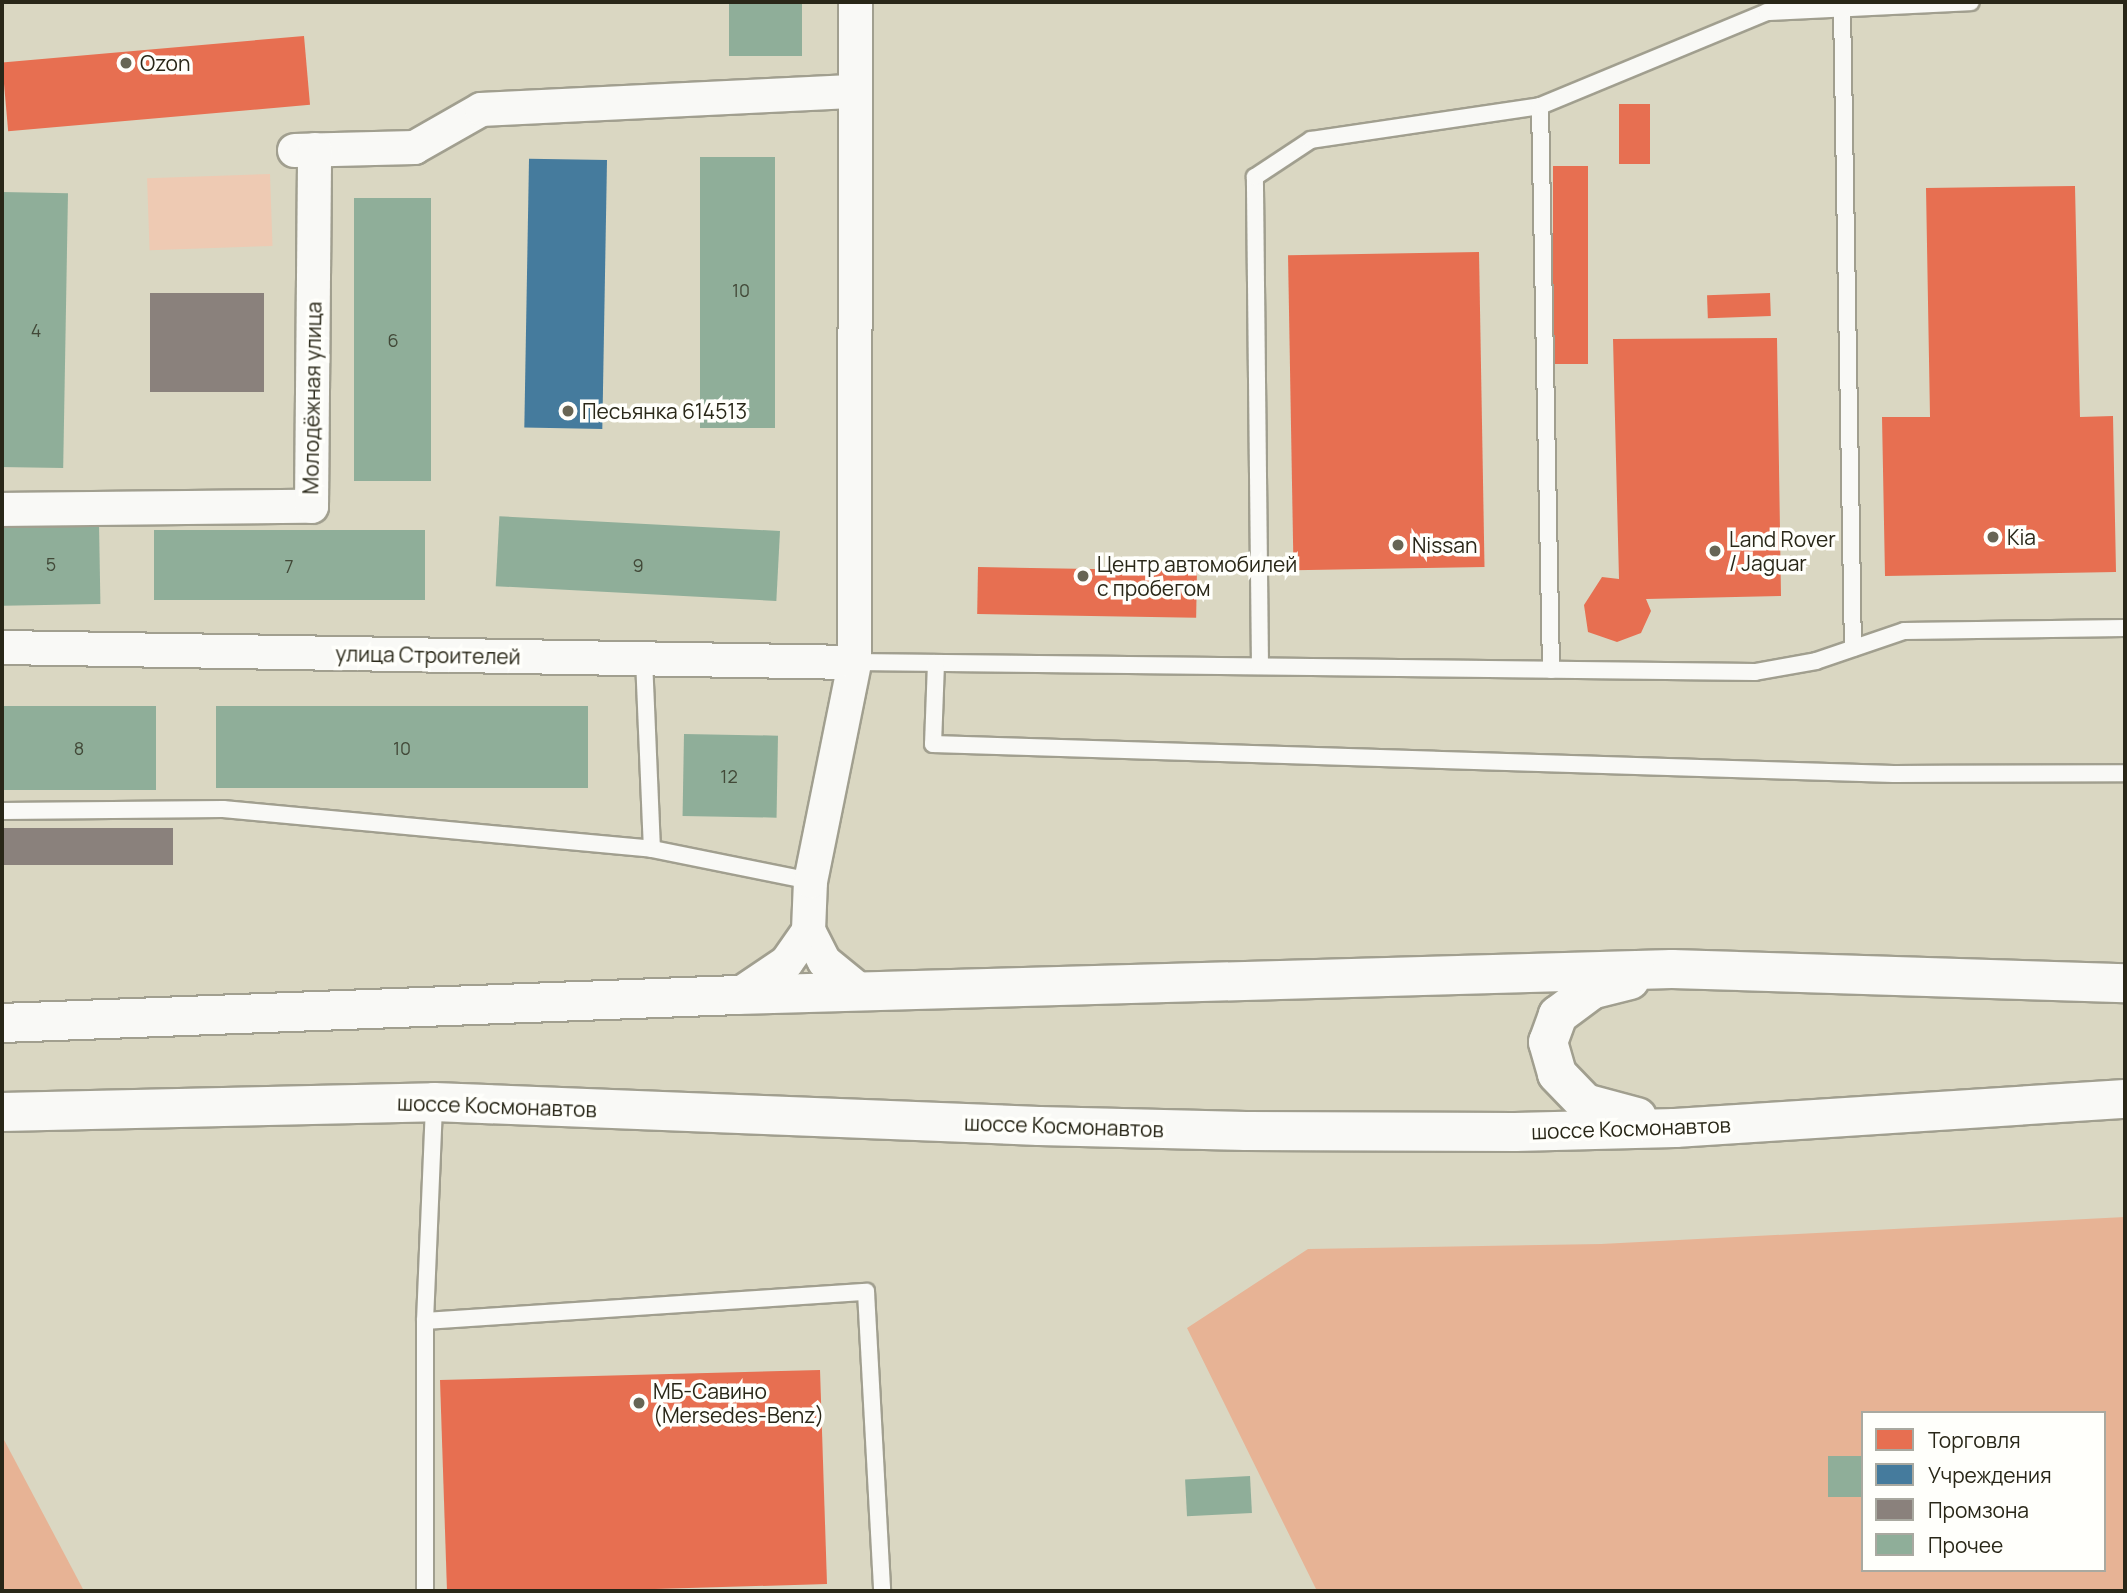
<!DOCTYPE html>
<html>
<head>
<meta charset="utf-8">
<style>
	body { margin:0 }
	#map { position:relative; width:2127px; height:1593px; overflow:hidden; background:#dad7c2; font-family:Manrope,sans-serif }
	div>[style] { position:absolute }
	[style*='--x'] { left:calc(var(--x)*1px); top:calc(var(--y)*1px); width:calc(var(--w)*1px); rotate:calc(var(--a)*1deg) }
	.green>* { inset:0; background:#eecab3; transform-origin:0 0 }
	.forest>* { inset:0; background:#e7b395 }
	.shops>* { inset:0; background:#e76f51; transform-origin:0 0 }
	.public>* { inset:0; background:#457b9d; transform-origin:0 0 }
	.industry>* { inset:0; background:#8a817c; transform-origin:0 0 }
	.building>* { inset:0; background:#8fae99; transform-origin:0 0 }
	.roads { filter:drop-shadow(2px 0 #a19f8f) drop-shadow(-2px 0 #a19f8f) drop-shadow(0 2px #a19f8f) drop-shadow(0 -2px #a19f8f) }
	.service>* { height:16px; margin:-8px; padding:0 8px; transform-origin:8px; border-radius:8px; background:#f9f9f6 }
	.minor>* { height:33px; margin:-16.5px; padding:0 16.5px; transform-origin:16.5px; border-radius:16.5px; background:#f9f9f6 }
	.primary>* { height:38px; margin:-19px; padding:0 19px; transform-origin:19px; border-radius:19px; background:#f9f9f6 }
	.dots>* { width:19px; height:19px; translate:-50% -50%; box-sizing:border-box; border:4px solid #fffffb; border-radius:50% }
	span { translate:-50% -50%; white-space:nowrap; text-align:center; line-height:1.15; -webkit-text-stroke:7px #fffffb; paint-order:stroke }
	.number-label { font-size:18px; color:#424938 }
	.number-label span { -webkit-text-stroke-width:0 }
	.poi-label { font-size:21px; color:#292718 }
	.left { translate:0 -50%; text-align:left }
	.street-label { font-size:21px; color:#292718 }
	.frame { position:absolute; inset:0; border:4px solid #292718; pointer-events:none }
	.legend { position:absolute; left:1861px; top:1411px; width:245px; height:161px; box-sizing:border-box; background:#fffffb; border:2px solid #a9a9a0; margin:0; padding:9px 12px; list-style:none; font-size:21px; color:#292718 }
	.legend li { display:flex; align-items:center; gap:14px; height:35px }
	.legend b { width:35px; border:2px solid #a9a9a0 }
</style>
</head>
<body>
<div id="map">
	<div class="green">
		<i style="left:270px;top:174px;width:72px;height:123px;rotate:88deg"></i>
	</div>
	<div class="forest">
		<i style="clip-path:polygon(evenodd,2125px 1217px,2125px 1591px,1317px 1591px,1187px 1328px,1308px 1249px,1601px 1244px,2125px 1217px,1863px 1413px,2104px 1413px,2104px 1570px,1863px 1570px,1863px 1413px)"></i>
		<i style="clip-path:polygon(2px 1436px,84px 1591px,2px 1591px)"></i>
	</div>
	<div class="shops">
		<i style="left:304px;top:36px;width:69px;height:303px;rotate:85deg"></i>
		<i style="left:1619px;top:104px;width:31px;height:60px"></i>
		<i style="left:1553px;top:166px;width:35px;height:198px"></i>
		<i style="clip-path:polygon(2075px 186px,2080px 417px,2113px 416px,2116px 572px,1885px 576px,1882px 417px,1930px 417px,1926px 188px)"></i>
		<i style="left:1479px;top:252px;width:315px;height:191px;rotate:89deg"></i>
		<i style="left:1770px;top:293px;width:23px;height:63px;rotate:88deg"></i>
		<i style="clip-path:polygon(1777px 338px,1781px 596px,1646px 599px,1651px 611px,1641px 633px,1617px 642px,1588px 632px,1584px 605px,1602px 577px,1619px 579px,1613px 339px)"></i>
		<i style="left:978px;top:567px;width:219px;height:47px;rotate:1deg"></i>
		<i style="clip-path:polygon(820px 1370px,827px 1584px,588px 1591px,447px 1591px,440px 1380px)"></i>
	</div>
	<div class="public">
		<i style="left:607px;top:160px;width:269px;height:78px;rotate:91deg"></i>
	</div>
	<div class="industry">
		<i style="left:150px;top:293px;width:114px;height:99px"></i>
		<i style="left:173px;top:828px;width:37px;height:171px;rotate:90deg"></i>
	</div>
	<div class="building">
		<i style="left:729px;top:2px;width:73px;height:54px"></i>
		<i style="left:700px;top:157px;width:75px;height:271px"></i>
		<i style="left:2px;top:192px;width:66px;height:275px;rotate:1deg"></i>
		<i style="left:431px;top:198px;width:283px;height:77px;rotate:90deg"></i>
		<i style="left:99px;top:523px;width:81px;height:97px;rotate:89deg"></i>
		<i style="left:154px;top:530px;width:271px;height:70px"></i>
		<i style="left:780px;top:531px;width:70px;height:281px;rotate:93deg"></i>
		<i style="left:156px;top:706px;width:84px;height:154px;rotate:90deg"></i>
		<i style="left:216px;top:706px;width:372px;height:82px"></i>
		<i style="left:684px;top:734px;width:94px;height:82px;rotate:1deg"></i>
		<i style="left:1828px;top:1456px;width:35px;height:41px"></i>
		<i style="left:1250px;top:1476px;width:37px;height:65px;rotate:87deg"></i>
	</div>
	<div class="roads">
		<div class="service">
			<i style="--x:1842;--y:8;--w:640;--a:89.02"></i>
			<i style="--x:1540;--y:106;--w:564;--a:88.88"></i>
			<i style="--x:644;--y:659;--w:190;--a:87.6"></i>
			<i style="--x:652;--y:849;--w:161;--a:11.4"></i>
			<i style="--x:854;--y:662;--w:901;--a:0.64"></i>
			<i style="--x:1755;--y:672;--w:62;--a:-10.2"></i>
			<i style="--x:1816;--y:661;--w:93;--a:-18.8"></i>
			<i style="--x:1904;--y:631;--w:221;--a:-0.8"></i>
			<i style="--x:936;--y:663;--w:81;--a:92.1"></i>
			<i style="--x:933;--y:744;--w:961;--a:1.79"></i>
			<i style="--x:1894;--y:774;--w:231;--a:-0.2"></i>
			<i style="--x:1260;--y:666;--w:489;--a:-90.6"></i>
			<i style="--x:1255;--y:177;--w:67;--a:-33.5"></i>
			<i style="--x:1311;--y:140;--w:232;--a:-8.4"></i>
			<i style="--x:1540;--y:106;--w:246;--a:-22.5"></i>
			<i style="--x:1767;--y:12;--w:204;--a:-2.8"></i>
			<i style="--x:2;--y:811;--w:221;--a:-0.5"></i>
			<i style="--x:223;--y:809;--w:431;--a:5.3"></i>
			<i style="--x:425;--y:1321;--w:442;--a:-3.8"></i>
			<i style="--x:866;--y:1292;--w:299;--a:86.9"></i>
			<i style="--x:425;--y:1591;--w:270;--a:-90"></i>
			<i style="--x:425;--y:1321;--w:219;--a:-87.6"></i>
		</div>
		<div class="minor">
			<i style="--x:294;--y:150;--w:120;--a:-1.4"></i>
			<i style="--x:414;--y:147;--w:77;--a:-29.6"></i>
			<i style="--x:481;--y:109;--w:374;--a:-2.8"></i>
			<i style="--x:2;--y:509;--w:309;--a:-0.6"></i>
			<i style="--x:311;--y:506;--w:357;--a:-89.5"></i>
			<i style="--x:2;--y:647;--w:852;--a:1.01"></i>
			<i style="--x:808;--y:930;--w:35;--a:63"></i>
			<i style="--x:824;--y:961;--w:49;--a:39.2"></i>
			<i style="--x:737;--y:995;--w:59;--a:-34"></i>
			<i style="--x:786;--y:962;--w:39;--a:-55"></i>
			<i style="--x:808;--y:930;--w:49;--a:-87.7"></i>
			<i style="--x:810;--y:881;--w:223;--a:-78.6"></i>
			<i style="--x:854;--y:662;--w:660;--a:-89.91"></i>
		</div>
		<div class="primary">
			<i style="--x:1630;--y:980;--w:38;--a:166"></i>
			<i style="--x:1593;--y:989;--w:44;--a:143.4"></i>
			<i style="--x:1558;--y:1015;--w:29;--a:110"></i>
			<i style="--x:1548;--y:1042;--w:33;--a:74"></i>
			<i style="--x:1557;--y:1074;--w:40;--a:46"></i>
			<i style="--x:1585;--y:1103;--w:54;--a:15.1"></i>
			<i style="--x:2;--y:1023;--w:736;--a:-2.18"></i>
			<i style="--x:737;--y:995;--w:935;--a:-1.59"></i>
			<i style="--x:1672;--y:969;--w:453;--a:1.8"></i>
			<i style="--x:2;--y:1112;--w:432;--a:-1.3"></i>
			<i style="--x:434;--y:1102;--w:605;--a:2.27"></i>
			<i style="--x:1039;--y:1126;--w:207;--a:1.4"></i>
			<i style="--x:1246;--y:1131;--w:269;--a:0.2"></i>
			<i style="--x:1515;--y:1132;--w:160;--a:-1.4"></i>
			<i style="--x:1675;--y:1128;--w:451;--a:-3.7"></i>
		</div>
	</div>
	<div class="dots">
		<i style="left:126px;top:63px;background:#676554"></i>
		<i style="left:568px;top:411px;background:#676554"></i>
		<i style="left:1993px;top:537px;background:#676554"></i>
		<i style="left:1398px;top:545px;background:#676554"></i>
		<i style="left:1715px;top:551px;background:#676554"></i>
		<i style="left:1083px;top:576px;background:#676554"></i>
		<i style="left:639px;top:1403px;background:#676554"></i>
	</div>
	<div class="number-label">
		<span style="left:741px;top:290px">10</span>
		<span style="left:36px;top:330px">4</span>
		<span style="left:393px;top:340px">6</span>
		<span style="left:51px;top:564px">5</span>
		<span style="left:638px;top:565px">9</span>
		<span style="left:289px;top:566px">7</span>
		<span style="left:79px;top:748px">8</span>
		<span style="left:402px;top:748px">10</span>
		<span style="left:729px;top:776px">12</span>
	</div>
	<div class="poi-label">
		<span class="left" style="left:140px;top:63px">Ozon</span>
		<span class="left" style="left:582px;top:411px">Песьянка 614513</span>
		<span class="left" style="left:2007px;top:537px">Kia</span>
		<span class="left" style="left:1729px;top:551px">Land Rover<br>/ Jaguar</span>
		<span class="left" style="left:1412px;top:545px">Nissan</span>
		<span class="left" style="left:1097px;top:576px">Центр автомобилей<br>с пробегом</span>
		<span class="left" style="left:653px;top:1403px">МБ-Савино<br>(Mersedes-Benz)</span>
	</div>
	<div class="street-label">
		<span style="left:312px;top:398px;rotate:-89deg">Молодёжная улица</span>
		<span style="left:428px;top:655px;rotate:1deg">улица Строителей</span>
		<span style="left:497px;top:1106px;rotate:2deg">шоссе Космонавтов</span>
		<span style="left:1064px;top:1126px;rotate:2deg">шоссе Космонавтов</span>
		<span style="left:1631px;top:1128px;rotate:-2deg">шоссе Космонавтов</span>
	</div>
	<div class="frame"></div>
	<ul class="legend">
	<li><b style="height:19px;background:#e76f51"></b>Торговля</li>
	<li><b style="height:19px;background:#457b9d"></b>Учреждения</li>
	<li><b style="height:19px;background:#8a817c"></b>Промзона</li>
	<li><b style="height:19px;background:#8fae99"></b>Прочее</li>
	</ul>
</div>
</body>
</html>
